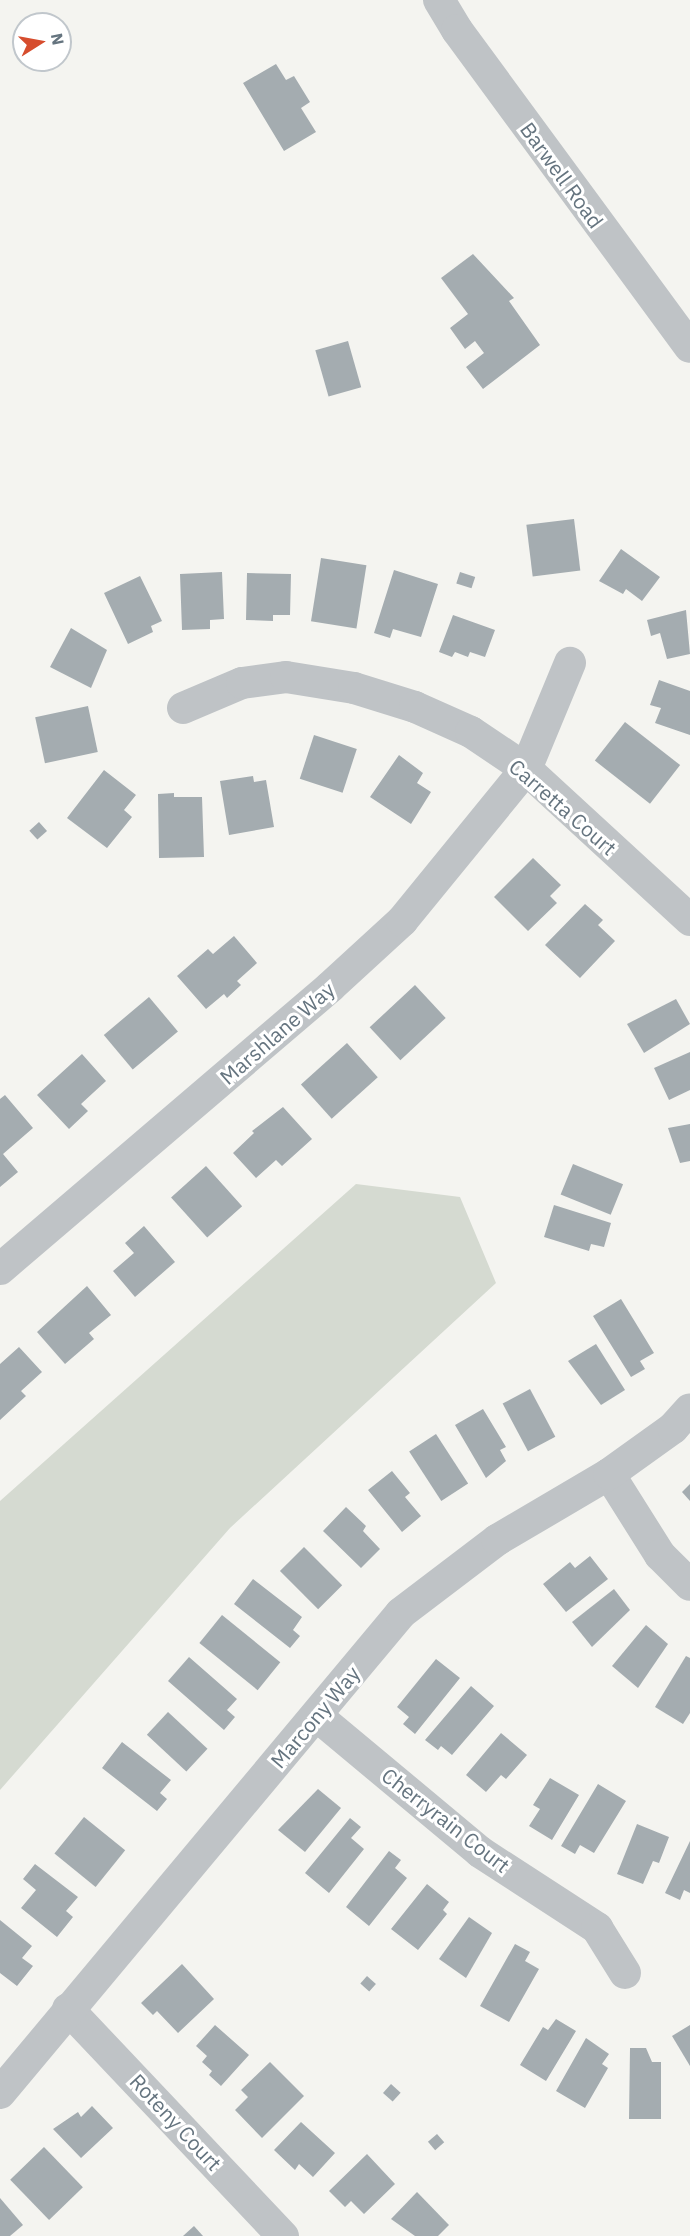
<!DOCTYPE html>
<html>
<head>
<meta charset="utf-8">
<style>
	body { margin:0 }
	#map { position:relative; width:690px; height:2236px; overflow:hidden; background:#f4f4f0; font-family:"IBM Plex Sans",sans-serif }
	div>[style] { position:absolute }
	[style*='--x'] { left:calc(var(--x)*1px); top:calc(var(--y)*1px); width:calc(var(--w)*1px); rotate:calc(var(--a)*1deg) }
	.green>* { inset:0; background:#d5dad1 }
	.building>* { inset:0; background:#a4acb0; transform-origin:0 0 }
	.minor>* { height:32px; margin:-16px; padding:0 16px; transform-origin:16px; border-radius:16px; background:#bfc3c6 }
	span { translate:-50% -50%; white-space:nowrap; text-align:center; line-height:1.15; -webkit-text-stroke:6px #fff; paint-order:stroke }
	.street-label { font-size:21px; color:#65747f }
	.north { position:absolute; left:12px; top:12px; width:60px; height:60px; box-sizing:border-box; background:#fff; border:2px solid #c1c7cc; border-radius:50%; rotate:79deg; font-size:16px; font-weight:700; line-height:24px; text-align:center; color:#65747f }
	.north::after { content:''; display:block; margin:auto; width:21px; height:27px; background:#d64d2e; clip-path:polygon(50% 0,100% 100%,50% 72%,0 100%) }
</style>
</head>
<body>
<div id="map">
	<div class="green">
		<i style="clip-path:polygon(356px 1184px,460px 1197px,496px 1283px,230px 1528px,0 1790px,0 1501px)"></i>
	</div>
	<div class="building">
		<i style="clip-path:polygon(276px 64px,286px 80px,294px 76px,310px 102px,301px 108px,316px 132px,284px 151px,243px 83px)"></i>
		<i style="clip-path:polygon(473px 254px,514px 298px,509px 301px,540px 345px,483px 389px,466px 367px,484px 353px,475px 341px,465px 349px,450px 328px,468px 314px,441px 278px)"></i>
		<i style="left:348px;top:341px;width:48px;height:34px;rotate:74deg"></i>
		<i style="left:574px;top:519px;width:52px;height:48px;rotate:83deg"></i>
		<i style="clip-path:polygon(621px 549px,660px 577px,642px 601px,626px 589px,623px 594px,599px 581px)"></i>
		<i style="left:321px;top:558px;width:46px;height:64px;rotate:9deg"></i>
		<i style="clip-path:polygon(394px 570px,438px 584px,421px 637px,393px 629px,390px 638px,374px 633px)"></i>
		<i style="clip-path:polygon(222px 572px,224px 619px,210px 620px,210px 629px,182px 630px,180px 574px)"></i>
		<i style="left:460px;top:572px;width:16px;height:12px;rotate:18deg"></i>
		<i style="clip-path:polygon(247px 573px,291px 574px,290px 615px,273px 615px,273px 621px,246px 620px)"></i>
		<i style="clip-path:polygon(140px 576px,162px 621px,151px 626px,153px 632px,128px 644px,104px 593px)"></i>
		<i style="clip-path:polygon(686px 610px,690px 654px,667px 659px,660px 633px,651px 636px,647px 620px)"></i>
		<i style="clip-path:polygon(453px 615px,495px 630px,485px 657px,470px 652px,468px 657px,455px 652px,452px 657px,439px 652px)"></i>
		<i style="clip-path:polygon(71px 628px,107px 650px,91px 688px,50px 667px)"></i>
		<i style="clip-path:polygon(659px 680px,690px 691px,690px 735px,655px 723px,661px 708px,650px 705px)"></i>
		<i style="left:88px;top:706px;width:47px;height:54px;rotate:78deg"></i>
		<i style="left:625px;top:722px;width:70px;height:49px;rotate:38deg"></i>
		<i style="left:314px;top:735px;width:45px;height:46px;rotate:18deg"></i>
		<i style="clip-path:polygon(399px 755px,423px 773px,417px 783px,431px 792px,411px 824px,370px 797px)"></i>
		<i style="clip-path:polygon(104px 770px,136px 795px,124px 810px,132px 817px,107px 848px,67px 818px)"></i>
		<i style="clip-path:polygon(253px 776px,254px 782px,266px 780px,274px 827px,229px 835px,220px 781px)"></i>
		<i style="clip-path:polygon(174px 793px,174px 797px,202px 797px,204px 857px,159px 858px,158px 794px)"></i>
		<i style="left:39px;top:822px;width:12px;height:13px;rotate:48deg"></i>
		<i style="clip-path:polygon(533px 858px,561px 885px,550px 896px,557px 903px,528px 931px,494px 897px)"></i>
		<i style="clip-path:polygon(585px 904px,603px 920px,598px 925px,615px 941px,580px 978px,545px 945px)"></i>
		<i style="clip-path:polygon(234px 936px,257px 963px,237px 981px,241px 985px,227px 998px,224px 994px,206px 1009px,177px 976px,208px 949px,213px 954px)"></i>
		<i style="left:415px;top:985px;width:45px;height:62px;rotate:47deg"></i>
		<i style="left:149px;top:997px;width:45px;height:59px;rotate:50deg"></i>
		<i style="clip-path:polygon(676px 999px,690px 1024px,644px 1053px,627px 1024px)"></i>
		<i style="left:347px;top:1043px;width:46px;height:62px;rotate:48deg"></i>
		<i style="clip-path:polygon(690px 1052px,690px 1090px,669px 1100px,654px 1068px)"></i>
		<i style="clip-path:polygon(82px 1054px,106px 1081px,81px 1104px,88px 1111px,69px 1129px,37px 1095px)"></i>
		<i style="clip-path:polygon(5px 1095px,33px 1128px,3px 1154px,18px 1172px,0 1187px,0 1099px)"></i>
		<i style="clip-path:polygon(283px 1107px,312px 1139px,282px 1166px,276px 1160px,256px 1178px,233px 1153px,254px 1133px,252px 1131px)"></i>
		<i style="clip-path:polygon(690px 1124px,690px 1161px,680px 1163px,668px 1128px)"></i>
		<i style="left:573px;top:1164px;width:54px;height:33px;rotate:22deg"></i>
		<i style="left:206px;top:1166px;width:54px;height:47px;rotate:48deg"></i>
		<i style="clip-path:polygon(554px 1205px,611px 1223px,604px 1247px,591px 1244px,589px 1251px,544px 1237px)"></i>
		<i style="clip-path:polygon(144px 1226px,175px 1262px,135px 1297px,113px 1271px,134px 1253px,125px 1243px)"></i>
		<i style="clip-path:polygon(87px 1286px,111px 1315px,89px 1333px,94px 1339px,65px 1364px,37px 1332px)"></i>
		<i style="clip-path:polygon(621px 1299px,654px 1353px,640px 1361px,645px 1369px,631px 1377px,593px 1316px)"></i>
		<i style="clip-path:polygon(596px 1344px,625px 1390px,601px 1405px,568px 1361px)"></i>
		<i style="clip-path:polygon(19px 1347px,42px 1372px,21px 1391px,26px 1396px,0 1420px,0 1364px)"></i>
		<i style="left:530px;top:1389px;width:54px;height:31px;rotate:62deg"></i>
		<i style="clip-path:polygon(483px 1409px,506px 1447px,500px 1450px,506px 1461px,486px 1478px,455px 1425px)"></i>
		<i style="left:436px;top:1434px;width:59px;height:32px;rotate:57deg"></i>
		<i style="clip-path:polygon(392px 1471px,410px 1493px,405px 1497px,421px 1516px,402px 1532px,368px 1490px)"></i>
		<i style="clip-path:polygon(690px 1484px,690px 1501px,682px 1492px)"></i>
		<i style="clip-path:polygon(346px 1507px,366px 1526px,363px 1531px,380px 1549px,361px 1568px,323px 1531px)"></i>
		<i style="left:304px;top:1547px;width:54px;height:34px;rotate:45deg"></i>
		<i style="clip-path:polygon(590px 1556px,608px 1579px,566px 1612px,543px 1584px,570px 1562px,575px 1568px)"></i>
		<i style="clip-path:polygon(253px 1579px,302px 1617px,293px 1630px,300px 1636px,290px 1648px,234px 1604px)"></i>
		<i style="clip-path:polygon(614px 1589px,630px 1610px,592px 1647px,572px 1622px)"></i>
		<i style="left:222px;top:1615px;width:75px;height:36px;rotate:39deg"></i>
		<i style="clip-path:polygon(646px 1625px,668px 1644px,638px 1688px,612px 1666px)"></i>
		<i style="clip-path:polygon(686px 1656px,690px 1658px,690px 1713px,683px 1724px,655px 1707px)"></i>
		<i style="clip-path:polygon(189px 1657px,237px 1699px,227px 1710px,235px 1717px,224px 1730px,168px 1681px)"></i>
		<i style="clip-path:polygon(436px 1659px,460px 1678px,415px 1734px,403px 1724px,409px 1717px,397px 1707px)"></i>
		<i style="clip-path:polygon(471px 1686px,494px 1706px,452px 1755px,441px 1746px,438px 1750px,425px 1740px)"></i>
		<i style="left:168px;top:1712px;width:54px;height:31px;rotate:43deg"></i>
		<i style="clip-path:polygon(501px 1733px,527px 1755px,506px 1779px,501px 1775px,486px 1792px,466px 1775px)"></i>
		<i style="clip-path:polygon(122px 1742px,171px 1780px,160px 1793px,167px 1799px,157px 1811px,102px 1768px)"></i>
		<i style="clip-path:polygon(550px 1778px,579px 1795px,552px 1840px,529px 1826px,540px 1809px,533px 1805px)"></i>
		<i style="clip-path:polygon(598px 1784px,626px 1801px,594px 1853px,580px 1845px,575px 1854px,561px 1846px)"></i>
		<i style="clip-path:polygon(318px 1789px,341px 1808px,305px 1852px,278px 1830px)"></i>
		<i style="left:84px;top:1817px;width:53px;height:47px;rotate:39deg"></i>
		<i style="clip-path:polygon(350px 1818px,361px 1827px,351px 1838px,364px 1849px,329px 1893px,305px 1873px)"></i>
		<i style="clip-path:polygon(637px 1824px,669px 1837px,659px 1863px,653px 1861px,643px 1884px,617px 1874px)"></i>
		<i style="clip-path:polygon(690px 1841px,690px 1893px,684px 1890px,680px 1900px,665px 1893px)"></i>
		<i style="clip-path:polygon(389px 1851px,401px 1860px,395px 1868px,407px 1878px,369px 1926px,346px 1907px)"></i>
		<i style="clip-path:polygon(35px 1864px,78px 1897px,66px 1911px,73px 1917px,57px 1937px,21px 1908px,36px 1890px,23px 1879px)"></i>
		<i style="clip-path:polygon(427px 1884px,449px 1902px,443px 1910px,447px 1914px,418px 1950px,391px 1929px)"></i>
		<i style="clip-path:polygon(469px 1917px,492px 1933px,466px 1978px,439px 1959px)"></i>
		<i style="clip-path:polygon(0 1920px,32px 1946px,22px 1958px,33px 1966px,17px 1986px,0 1973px)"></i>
		<i style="clip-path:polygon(515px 1944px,530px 1952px,525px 1961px,539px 1969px,509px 2022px,480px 2006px)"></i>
		<i style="clip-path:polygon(182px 1964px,214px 1999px,178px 2033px,157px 2011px,153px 2015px,141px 2003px)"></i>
		<i style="left:367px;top:1976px;width:12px;height:10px;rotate:42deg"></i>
		<i style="clip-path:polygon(556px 2019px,576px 2031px,546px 2081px,520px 2065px,543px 2027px,548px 2030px)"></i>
		<i style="clip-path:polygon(215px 2025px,249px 2055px,221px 2086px,209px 2075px,212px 2071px,202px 2062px,207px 2056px,196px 2046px)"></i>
		<i style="clip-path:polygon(690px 2025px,690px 2066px,672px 2036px)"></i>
		<i style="clip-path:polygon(586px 2038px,609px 2054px,602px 2064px,608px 2068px,585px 2108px,556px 2091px)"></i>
		<i style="clip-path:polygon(630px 2048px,646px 2048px,652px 2062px,661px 2062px,661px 2119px,629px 2119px)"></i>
		<i style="clip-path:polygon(270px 2062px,304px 2096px,262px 2138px,235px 2110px,248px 2097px,241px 2090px)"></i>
		<i style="left:391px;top:2084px;width:13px;height:12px;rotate:42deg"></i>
		<i style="clip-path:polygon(92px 2106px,113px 2128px,81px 2158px,53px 2129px,78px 2112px,81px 2117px)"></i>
		<i style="clip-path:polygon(301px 2122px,335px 2153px,313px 2177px,299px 2164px,295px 2170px,274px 2150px)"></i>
		<i style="left:437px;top:2134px;width:11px;height:12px;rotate:49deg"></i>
		<i style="left:44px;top:2147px;width:56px;height:47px;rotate:46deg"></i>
		<i style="clip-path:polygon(367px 2154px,395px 2184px,364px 2214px,351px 2201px,345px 2207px,329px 2191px)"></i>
		<i style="clip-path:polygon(417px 2192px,449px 2225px,438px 2236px,415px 2236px,391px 2219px)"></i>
		<i style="clip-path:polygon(0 2198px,23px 2225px,10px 2236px,0 2236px)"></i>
		<i style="clip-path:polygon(194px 2226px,203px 2236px,183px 2236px)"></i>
	</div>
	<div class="minor">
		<i style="--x:439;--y:0;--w:35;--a:59"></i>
		<i style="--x:457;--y:30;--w:393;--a:53.7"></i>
		<i style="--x:183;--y:708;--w:64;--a:-23"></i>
		<i style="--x:242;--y:683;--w:44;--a:-7.8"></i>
		<i style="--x:286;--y:677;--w:69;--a:9.2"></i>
		<i style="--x:354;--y:688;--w:64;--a:17.3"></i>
		<i style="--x:415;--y:707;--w:61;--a:24.1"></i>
		<i style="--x:471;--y:732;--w:66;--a:33.9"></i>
		<i style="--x:526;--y:769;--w:223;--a:42.6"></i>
		<i style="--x:0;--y:1269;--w:434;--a:-40.5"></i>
		<i style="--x:330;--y:987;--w:98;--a:-42.5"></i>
		<i style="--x:402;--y:921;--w:196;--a:-50.8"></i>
		<i style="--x:526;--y:769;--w:115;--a:-67.5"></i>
		<i style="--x:609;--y:1474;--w:96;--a:57.8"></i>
		<i style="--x:660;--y:1555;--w:42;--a:45"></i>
		<i style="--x:317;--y:1716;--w:212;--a:39.8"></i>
		<i style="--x:480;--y:1852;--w:140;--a:33"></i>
		<i style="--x:597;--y:1928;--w:53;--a:58.1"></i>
		<i style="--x:68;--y:2009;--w:313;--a:46.6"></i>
		<i style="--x:0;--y:2093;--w:625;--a:-50.12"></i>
		<i style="--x:401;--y:1613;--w:121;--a:-37.2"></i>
		<i style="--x:497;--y:1540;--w:130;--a:-30.5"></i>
		<i style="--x:609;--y:1474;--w:79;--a:-35.7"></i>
		<i style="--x:673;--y:1428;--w:25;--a:-48"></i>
	</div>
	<div class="street-label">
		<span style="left:562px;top:175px;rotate:54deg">Barwell Road</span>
		<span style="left:563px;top:807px;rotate:41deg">Carretta Court</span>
		<span style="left:277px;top:1033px;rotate:-41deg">Marshlane Way</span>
		<span style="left:315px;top:1717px;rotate:-50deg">Marcony Way</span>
		<span style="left:446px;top:1820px;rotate:38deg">Cherryrain Court</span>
		<span style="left:176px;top:2122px;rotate:47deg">Roteny Court</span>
	</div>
	<div class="north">N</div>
</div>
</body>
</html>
